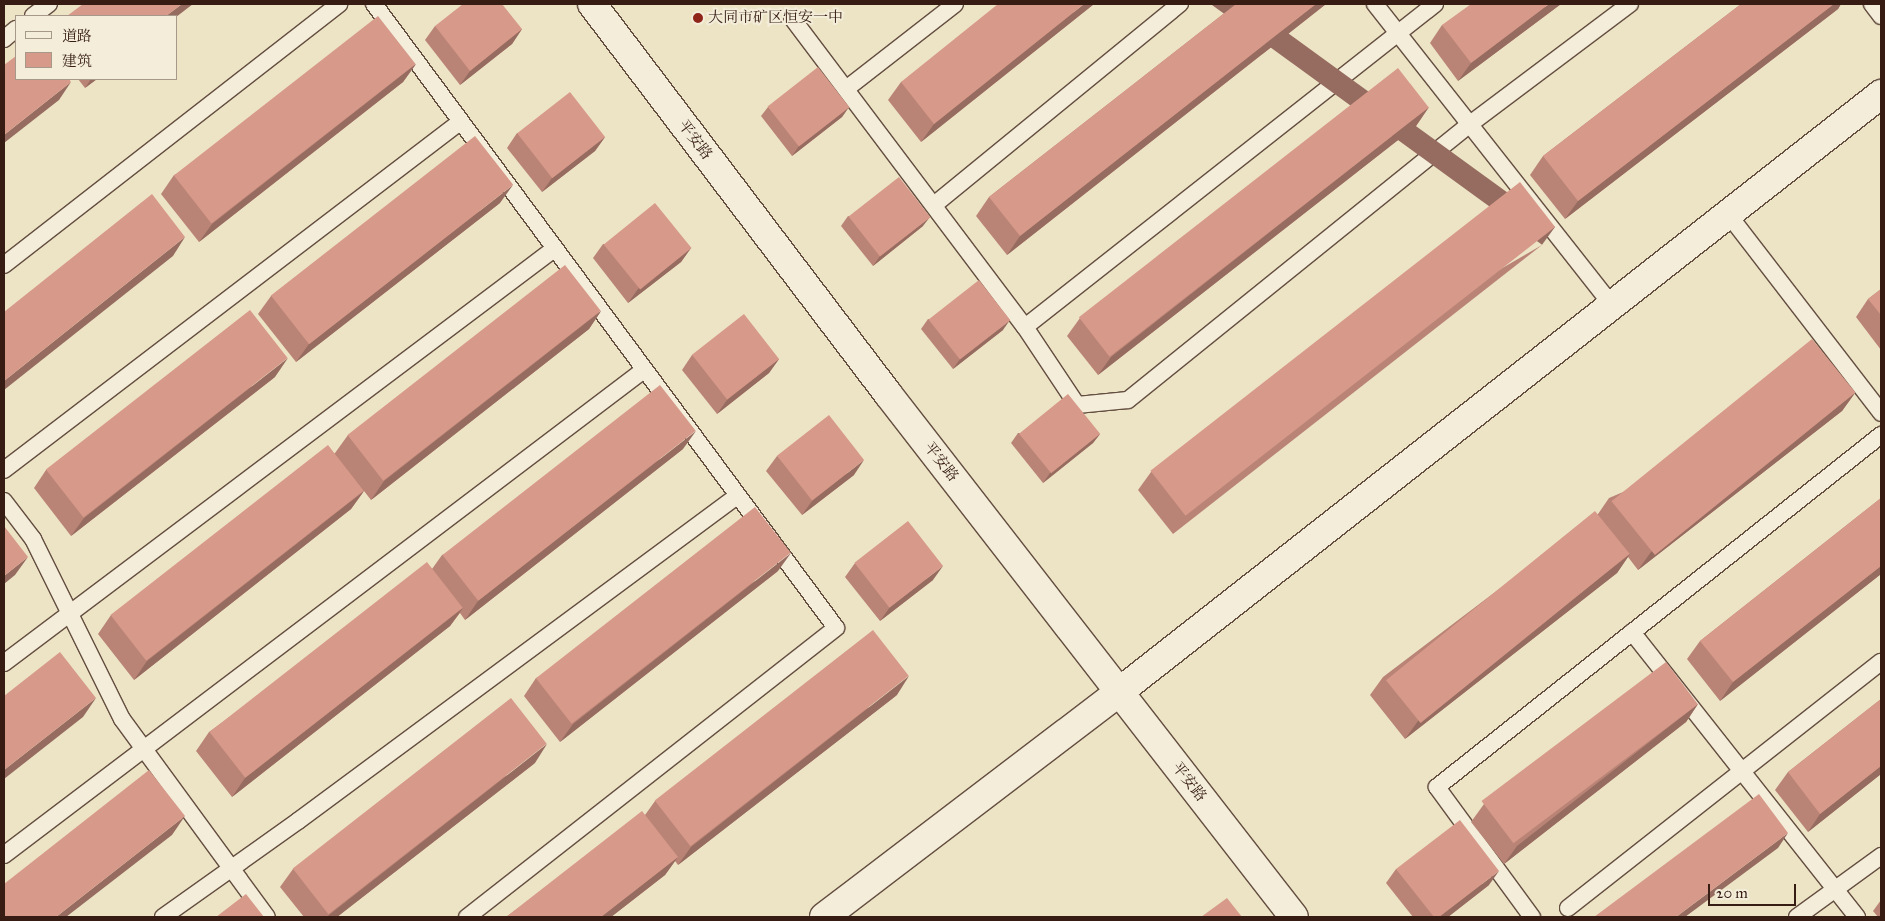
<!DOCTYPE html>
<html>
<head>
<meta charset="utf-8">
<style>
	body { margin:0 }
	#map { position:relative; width:1885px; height:921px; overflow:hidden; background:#ede4c6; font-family:"IM FELL Great Primer","Noto Serif SC",serif }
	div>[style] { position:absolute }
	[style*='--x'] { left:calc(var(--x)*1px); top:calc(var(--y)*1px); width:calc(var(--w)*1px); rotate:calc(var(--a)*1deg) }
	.roads { filter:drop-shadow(1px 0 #644e40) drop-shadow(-1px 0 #644e40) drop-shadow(0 1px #644e40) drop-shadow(0 -1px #644e40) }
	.lane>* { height:16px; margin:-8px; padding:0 8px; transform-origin:8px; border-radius:8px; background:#f3edda }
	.secondary>* { height:28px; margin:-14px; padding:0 14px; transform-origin:14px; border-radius:14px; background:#f3edda }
	.wall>* { inset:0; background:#b98476 }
	.shaded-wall>* { inset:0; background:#966b60; transform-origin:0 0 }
	.building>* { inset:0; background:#d79989; transform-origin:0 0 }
	.dots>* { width:14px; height:14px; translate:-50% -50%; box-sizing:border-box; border:2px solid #f3edda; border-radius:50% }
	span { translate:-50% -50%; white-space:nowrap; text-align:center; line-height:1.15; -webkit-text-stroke:4px #f3edda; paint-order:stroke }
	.poi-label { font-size:15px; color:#361c13 }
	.left { translate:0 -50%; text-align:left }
	.street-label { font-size:15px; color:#361c13 }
	.frame { position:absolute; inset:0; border:5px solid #361c13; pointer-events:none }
	.legend { position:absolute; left:15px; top:15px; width:162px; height:65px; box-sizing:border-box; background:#f3edda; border:1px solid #a7998a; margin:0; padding:6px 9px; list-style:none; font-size:15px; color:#361c13 }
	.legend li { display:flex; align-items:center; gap:10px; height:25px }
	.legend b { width:25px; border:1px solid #a7998a }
	.scale { position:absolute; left:1708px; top:884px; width:88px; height:22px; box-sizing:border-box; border:2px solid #361c13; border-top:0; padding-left:6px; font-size:15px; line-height:18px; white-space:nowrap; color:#361c13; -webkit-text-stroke:4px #f3edda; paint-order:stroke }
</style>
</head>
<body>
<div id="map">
	<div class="roads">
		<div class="lane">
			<i style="--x:374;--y:4;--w:776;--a:53.48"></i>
			<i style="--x:836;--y:628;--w:469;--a:141.9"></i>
			<i style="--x:1375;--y:4;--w:383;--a:51.8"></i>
			<i style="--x:1872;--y:4;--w:15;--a:53"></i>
			<i style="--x:33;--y:16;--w:20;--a:-37"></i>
			<i style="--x:792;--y:18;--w:387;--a:53"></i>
			<i style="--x:1025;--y:327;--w:94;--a:56.3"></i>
			<i style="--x:1077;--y:405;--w:51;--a:-5.6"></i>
			<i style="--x:1128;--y:400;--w:439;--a:-38.9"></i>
			<i style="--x:1470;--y:124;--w:200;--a:-36.9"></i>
			<i style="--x:4;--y:39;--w:16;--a:-40"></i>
			<i style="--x:846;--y:89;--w:138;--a:-37.9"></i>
			<i style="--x:934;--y:205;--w:318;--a:-39.3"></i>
			<i style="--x:1728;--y:214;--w:251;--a:52.4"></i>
			<i style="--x:4;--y:265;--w:425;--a:-37.9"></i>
			<i style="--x:1025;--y:327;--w:522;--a:-38.23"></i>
			<i style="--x:4;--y:470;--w:574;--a:-37.35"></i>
			<i style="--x:4;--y:501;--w:48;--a:52.7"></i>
			<i style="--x:33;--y:539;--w:201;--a:63.7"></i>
			<i style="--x:122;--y:719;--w:245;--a:53.8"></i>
			<i style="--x:1632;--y:632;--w:363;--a:51.7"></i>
			<i style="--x:4;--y:663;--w:688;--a:-36.97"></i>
			<i style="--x:4;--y:855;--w:803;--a:-37.16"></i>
			<i style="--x:1568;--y:908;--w:398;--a:-38.2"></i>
			<i style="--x:163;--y:917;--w:166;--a:-35.4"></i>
			<i style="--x:298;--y:821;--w:546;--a:-36.51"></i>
			<i style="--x:1532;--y:917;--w:161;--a:-126.2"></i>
			<i style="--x:1437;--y:787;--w:567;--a:-38.41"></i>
			<i style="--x:1797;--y:917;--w:104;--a:-36"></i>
		</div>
		<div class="secondary">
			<i style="--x:592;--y:4;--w:490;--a:52.8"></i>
			<i style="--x:888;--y:394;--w:662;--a:52.18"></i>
			<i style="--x:824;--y:917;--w:371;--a:-37.3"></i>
			<i style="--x:1119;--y:692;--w:969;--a:-38.12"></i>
		</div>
	</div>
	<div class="wall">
		<i style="clip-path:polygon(1094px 4px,921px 142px,888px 100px,901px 82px)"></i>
		<i style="clip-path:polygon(1236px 4px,1326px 4px,1007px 255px,976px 216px,989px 197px)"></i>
		<i style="clip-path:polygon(1561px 4px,1458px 81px,1430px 43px,1442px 25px)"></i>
		<i style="clip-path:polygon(1741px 4px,1841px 4px,1838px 9px,1565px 219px,1530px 175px,1543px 156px)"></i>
		<i style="clip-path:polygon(435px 26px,522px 29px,512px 44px,460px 85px,425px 40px)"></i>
		<i style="clip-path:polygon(416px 64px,403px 82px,199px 242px,161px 194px,174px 175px)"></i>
		<i style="clip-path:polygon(78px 79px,97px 79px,85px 88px)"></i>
		<i style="clip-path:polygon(768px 107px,849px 107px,842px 117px,792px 156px,761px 116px)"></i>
		<i style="clip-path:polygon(1429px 107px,1416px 126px,1098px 375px,1067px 336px,1080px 318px)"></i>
		<i style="clip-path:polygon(517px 133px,605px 137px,595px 151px,542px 192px,507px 148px)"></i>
		<i style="clip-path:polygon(500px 203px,296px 362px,258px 314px,271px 296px)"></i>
		<i style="clip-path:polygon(848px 216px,923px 226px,873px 266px,841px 226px)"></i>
		<i style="clip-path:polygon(603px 244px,691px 248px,681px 262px,628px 303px,593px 258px)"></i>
		<i style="clip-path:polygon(1542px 245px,1173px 534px,1138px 490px,1151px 472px)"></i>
		<i style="clip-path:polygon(1881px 289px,1881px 350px,1856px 317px,1868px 299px)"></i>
		<i style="clip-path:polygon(601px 311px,589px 329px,371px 500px,364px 491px,351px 509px,134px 680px,98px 634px,111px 615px,335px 453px,348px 435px)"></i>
		<i style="clip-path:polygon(928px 319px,1003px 330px,953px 369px,921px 329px)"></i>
		<i style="clip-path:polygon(692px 355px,779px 359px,769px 373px,717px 414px,682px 370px)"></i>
		<i style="clip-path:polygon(275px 377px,71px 536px,34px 488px,46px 470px)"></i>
		<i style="clip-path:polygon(1855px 393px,1842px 411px,1638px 570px,1628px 557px,1617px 573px,1405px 739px,1370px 695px,1383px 677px,1598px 514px,1609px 498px)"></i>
		<i style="clip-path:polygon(1018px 433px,1100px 434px,1093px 443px,1043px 483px,1011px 443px)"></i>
		<i style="clip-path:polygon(683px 449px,465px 620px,460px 613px,450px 626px,232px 797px,196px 751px,209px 732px,432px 569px,442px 555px)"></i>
		<i style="clip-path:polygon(777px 456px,854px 475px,802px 515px,766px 471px)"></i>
		<i style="clip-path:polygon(1881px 498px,1881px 574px,1720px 701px,1687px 659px,1700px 641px)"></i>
		<i style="clip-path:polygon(855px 563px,933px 580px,880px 621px,845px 577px)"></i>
		<i style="clip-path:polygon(778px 571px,560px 742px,524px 696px,536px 678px)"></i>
		<i style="clip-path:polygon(897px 695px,678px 865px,675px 861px,665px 875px,611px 917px,506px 917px,645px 815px,655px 801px)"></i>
		<i style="clip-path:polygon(1881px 699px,1881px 774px,1808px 832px,1775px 790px,1788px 772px)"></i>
		<i style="clip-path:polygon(1698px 704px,1686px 722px,1504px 864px,1471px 822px,1484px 804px)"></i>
		<i style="clip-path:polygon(535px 763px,337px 917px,304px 917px,280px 887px,293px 869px)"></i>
		<i style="clip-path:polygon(1396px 869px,1489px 885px,1448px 917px,1413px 917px,1386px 883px)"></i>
		<i style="clip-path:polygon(1881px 900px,1881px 917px,1878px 917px,1873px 911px)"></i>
	</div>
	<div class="shaded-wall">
		<i style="clip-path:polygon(182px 4px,193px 4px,176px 17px,166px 16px)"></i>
		<i style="clip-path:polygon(1084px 4px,1094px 4px,921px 142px,934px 124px)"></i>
		<i style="clip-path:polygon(1316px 4px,1326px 4px,1007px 255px,1020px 236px)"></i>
		<i style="clip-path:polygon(1549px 4px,1561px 4px,1458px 81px,1471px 63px)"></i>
		<i style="clip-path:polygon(1834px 4px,1841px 4px,1838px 9px,1565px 219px,1578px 201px)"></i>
		<i style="clip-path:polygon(522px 29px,512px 44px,460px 85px,470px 71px)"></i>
		<i style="clip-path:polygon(416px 64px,403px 82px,199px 242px,212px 224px)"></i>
		<i style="clip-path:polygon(91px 79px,97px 79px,85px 88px)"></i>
		<i style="clip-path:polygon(71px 82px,59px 100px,4px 143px,4px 135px)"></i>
		<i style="clip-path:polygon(849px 107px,842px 117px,792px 156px,799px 146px)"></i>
		<i style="clip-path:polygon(1429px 107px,1416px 126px,1098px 375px,1111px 357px)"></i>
		<i style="clip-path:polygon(605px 137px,595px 151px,542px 192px,552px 178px)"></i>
		<i style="clip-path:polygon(513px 185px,500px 203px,296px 362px,309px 344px)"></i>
		<i style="clip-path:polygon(930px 217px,923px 226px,873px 266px,880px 256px)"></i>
		<i style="left:1555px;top:227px;width:22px;height:469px;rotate:126deg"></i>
		<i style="clip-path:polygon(185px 237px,173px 256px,4px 390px,4px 381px)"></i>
		<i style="clip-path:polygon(691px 248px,681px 262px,628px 303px,638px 289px)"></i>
		<i style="clip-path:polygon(601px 311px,589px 329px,371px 500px,384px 481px)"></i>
		<i style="clip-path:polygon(1010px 320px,1003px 330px,953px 369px,960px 359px)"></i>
		<i style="clip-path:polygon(288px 358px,275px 377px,71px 536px,84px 518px)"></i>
		<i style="clip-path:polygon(779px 359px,769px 373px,717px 414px,727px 400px)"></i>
		<i style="clip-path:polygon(1855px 393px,1842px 411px,1638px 570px,1651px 552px)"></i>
		<i style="clip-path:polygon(696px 431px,683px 449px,465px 620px,478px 601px)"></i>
		<i style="clip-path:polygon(1100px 434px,1093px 443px,1043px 483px,1050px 473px)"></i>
		<i style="clip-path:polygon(864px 460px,854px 475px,802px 515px,812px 501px)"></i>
		<i style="clip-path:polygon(364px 491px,351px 509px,134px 680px,147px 661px)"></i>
		<i style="clip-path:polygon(791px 553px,778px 571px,560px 742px,573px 724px)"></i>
		<i style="clip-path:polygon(1630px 554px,1617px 573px,1405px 739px,1418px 721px)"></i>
		<i style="clip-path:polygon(28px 557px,15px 575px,4px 584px,4px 576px)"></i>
		<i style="clip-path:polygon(943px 566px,933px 580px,880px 621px,890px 607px)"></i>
		<i style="clip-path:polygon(1881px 566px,1881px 574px,1720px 701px,1733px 682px)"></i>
		<i style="clip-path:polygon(463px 608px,450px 626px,232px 797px,245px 778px)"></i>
		<i style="clip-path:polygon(909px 676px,897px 695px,678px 865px,691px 847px)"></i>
		<i style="clip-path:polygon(96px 698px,83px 717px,4px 779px,4px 770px)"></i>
		<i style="clip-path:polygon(1698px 704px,1686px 722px,1504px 864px,1517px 846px)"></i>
		<i style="clip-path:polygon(547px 744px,535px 763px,337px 917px,327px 917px,329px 915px)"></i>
		<i style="clip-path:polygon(1881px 766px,1881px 774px,1808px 832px,1820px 814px)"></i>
		<i style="clip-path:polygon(185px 816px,172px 835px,66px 917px,56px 917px)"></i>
		<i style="clip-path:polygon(1788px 833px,1778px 848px,1685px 917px,1676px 917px)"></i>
		<i style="clip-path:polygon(678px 857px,665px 875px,611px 917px,601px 917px)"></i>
		<i style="clip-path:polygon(1499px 871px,1489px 885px,1448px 917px,1439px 917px)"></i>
	</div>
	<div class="building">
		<i style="clip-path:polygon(83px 4px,182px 4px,166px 16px,67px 16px)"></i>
		<i style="clip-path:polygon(463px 4px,502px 4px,522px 29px,470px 71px,435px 26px)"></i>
		<i style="clip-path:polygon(998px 4px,1084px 4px,934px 124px,901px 82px)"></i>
		<i style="clip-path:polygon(1236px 4px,1316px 4px,1020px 236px,989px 197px)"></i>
		<i style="clip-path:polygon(1471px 4px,1549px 4px,1471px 63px,1442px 25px)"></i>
		<i style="clip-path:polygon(1741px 4px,1834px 4px,1578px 201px,1543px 156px)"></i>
		<i style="left:378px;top:16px;width:61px;height:259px;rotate:52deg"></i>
		<i style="clip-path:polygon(16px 56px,16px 79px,69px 79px,71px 82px,4px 135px,4px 65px)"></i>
		<i style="left:818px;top:67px;width:51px;height:64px;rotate:52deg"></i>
		<i style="left:1398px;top:68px;width:50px;height:405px;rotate:52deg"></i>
		<i style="left:570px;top:92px;width:57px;height:67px;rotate:52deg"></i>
		<i style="left:475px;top:136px;width:62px;height:259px;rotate:52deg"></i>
		<i style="left:899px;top:177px;width:51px;height:64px;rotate:52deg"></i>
		<i style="left:1520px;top:182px;width:57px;height:469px;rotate:52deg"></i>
		<i style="clip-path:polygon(152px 194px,185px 237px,4px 381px,4px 312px)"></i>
		<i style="left:655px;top:203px;width:58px;height:66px;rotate:51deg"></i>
		<i style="left:565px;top:265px;width:58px;height:276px;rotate:52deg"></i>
		<i style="left:979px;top:280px;width:51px;height:64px;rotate:52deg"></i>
		<i style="clip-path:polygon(1881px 289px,1881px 315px,1868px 299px)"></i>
		<i style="left:250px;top:310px;width:61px;height:259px;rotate:52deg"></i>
		<i style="left:744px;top:314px;width:57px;height:66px;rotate:52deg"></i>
		<i style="left:1812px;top:339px;width:69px;height:258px;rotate:51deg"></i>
		<i style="left:660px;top:385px;width:58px;height:276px;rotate:52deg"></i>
		<i style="left:1068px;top:394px;width:51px;height:63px;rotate:51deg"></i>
		<i style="left:829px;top:415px;width:57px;height:66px;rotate:52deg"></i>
		<i style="left:328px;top:445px;width:58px;height:276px;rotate:52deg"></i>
		<i style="clip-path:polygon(1881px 498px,1881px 566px,1733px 682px,1700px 641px)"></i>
		<i style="left:755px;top:507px;width:58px;height:278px;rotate:52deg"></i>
		<i style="left:1595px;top:511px;width:55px;height:269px;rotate:51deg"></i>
		<i style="left:908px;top:521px;width:57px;height:68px;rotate:52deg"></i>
		<i style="clip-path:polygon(4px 526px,28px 557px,4px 576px)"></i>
		<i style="left:427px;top:562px;width:58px;height:276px;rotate:52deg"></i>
		<i style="left:873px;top:630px;width:58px;height:277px;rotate:52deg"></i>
		<i style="clip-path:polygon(60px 652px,96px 698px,4px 770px,4px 696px)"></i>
		<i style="left:1666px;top:662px;width:53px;height:231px;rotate:53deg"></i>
		<i style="left:511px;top:698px;width:58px;height:277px;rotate:52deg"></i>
		<i style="clip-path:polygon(1881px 699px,1881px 766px,1820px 814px,1788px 772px)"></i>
		<i style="clip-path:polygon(149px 770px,185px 816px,56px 917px,4px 917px,4px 884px)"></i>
		<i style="clip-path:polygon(1759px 794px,1788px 833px,1676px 917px,1594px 917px)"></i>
		<i style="clip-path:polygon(642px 811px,678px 857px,601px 917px,506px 917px)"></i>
		<i style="clip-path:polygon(1460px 820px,1499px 871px,1439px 917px,1434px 917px,1396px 869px)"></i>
		<i style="clip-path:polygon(246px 894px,264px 917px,216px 917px)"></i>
		<i style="clip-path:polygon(1227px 898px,1242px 917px,1201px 917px)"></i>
	</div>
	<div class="dots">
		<i style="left:698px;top:18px;background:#8f2418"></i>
	</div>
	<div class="poi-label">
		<span class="left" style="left:708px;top:18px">大同市矿区恒安一中</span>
	</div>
	<div class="street-label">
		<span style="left:695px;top:140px;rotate:53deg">平安路</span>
		<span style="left:941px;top:462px;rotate:52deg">平安路</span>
		<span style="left:1189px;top:782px;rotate:52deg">平安路</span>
	</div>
	<div class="frame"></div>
	<ul class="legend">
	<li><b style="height:6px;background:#f3edda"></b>道路</li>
	<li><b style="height:14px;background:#d79989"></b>建筑</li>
	</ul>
	<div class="scale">20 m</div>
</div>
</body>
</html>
